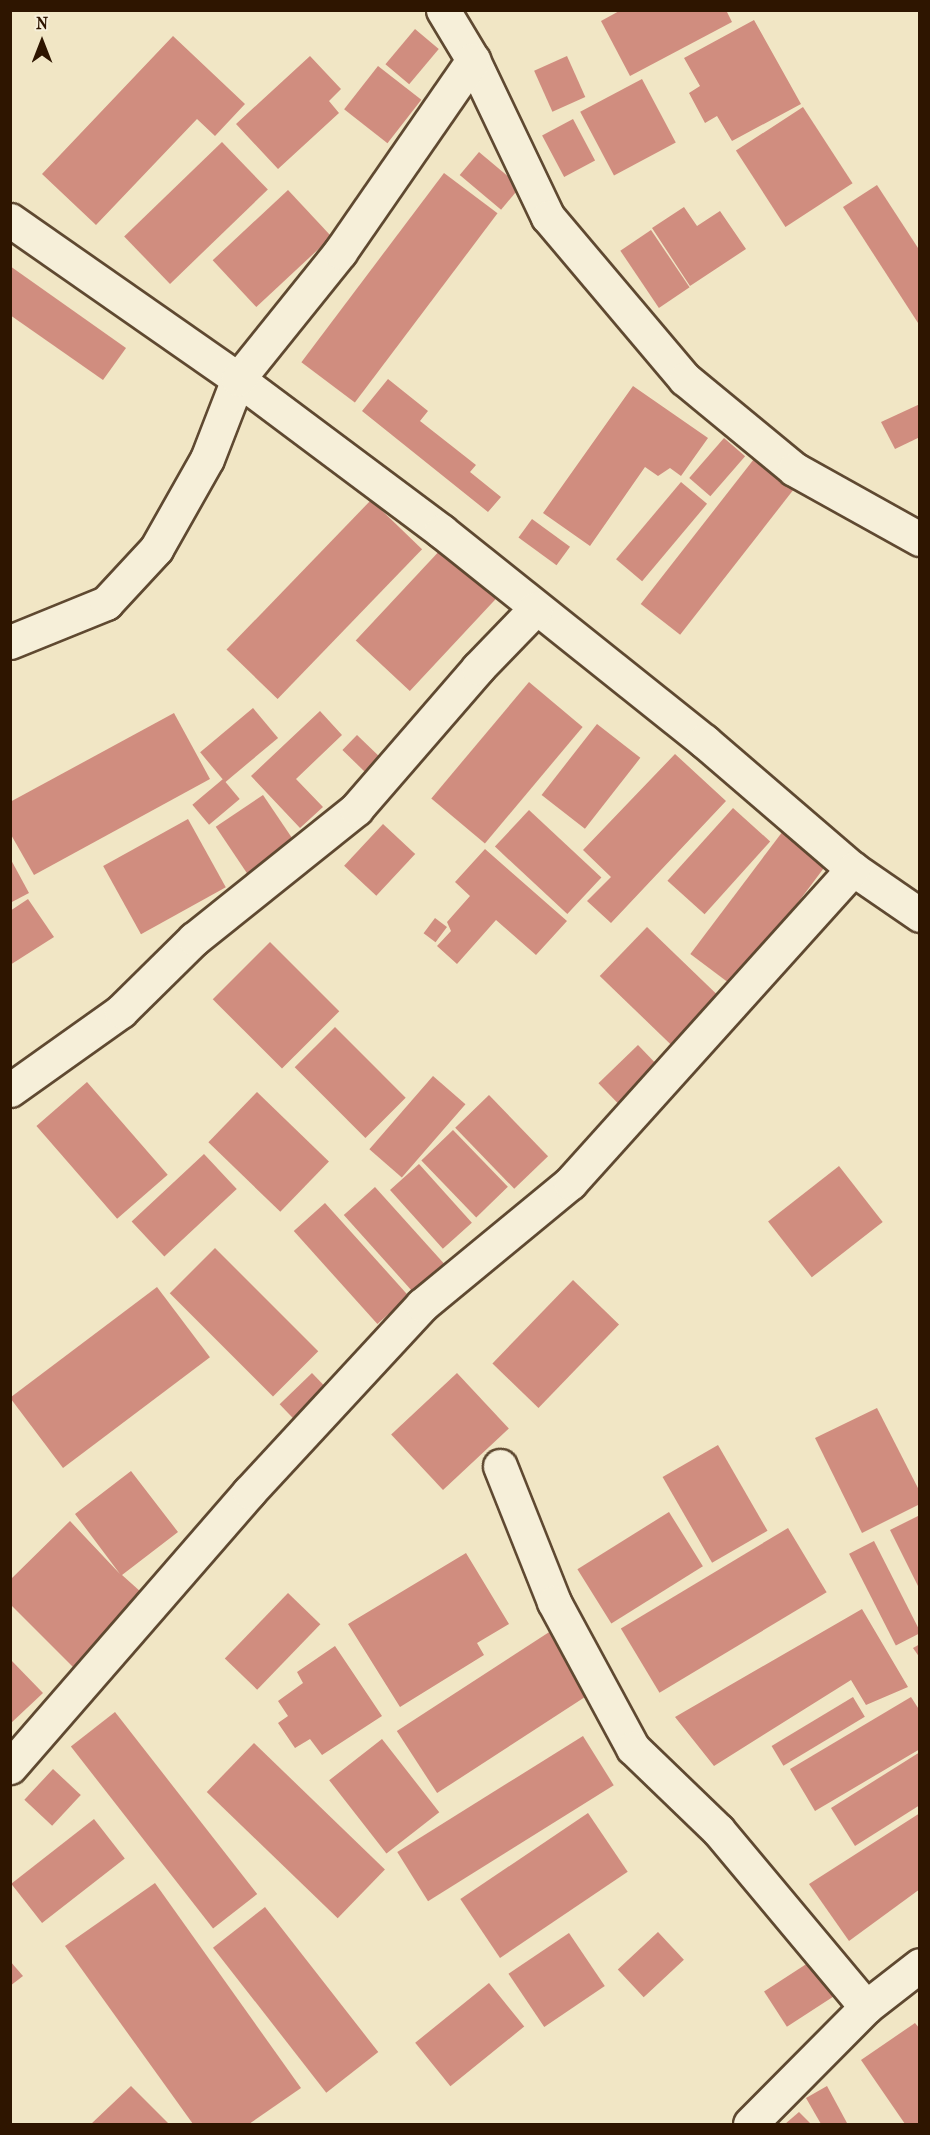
<!DOCTYPE html>
<html>
<head>
<meta charset="utf-8">
<style>
	body { margin:0 }
	#map { position:relative; width:930px; height:2135px; overflow:hidden; background:#f1e6c5; font-family:"IM FELL French Canon",serif }
	div>[style] { position:absolute }
	[style*='--x'] { left:calc(var(--x)*1px); top:calc(var(--y)*1px); width:calc(var(--w)*1px); rotate:calc(var(--a)*1deg) }
	.building>* { inset:0; background:#d08d7f; transform-origin:0 0 }
	.roads { filter:drop-shadow(2px 0 #5f4931) drop-shadow(-2px 0 #5f4931) drop-shadow(0 2px #5f4931) drop-shadow(0 -2px #5f4931) }
	.street>* { height:33px; margin:-16.5px; padding:0 16.5px; transform-origin:16.5px; border-radius:16.5px; background:#f6efd9 }
	span { translate:-50% -50%; white-space:nowrap; text-align:center; line-height:1.15; -webkit-text-stroke:5px #f6efd9; paint-order:stroke }
	.frame { position:absolute; inset:0; border:12px solid #2e1500; pointer-events:none }
	.north { position:absolute; left:12px; top:12px; width:60px; height:60px; -webkit-text-stroke:4px #f6efd9; paint-order:stroke; rotate:0deg; font-size:16px; font-weight:700; line-height:24px; text-align:center; color:#2e1500 }
	.north::after { content:''; display:block; margin:auto; width:21px; height:27px; background:#2e1500; clip-path:polygon(50% 0,100% 100%,50% 72%,0 100%) }
</style>
</head>
<body>
<div id="map">
	<div class="building">
		<i style="clip-path:polygon(621px 10px,726px 10px,732px 22px,630px 76px,601px 21px)"></i>
		<i style="clip-path:polygon(754px 20px,801px 104px,732px 141px,717px 116px,705px 123px,689px 93px,700px 86px,684px 58px)"></i>
		<i style="left:415px;top:29px;width:31px;height:46px;rotate:40deg"></i>
		<i style="clip-path:polygon(173px 36px,245px 104px,215px 136px,197px 119px,96px 225px,42px 174px)"></i>
		<i style="clip-path:polygon(310px 56px,341px 89px,329px 101px,339px 113px,278px 169px,236px 124px)"></i>
		<i style="left:567px;top:56px;width:45px;height:36px;rotate:66deg"></i>
		<i style="left:378px;top:66px;width:55px;height:55px;rotate:38deg"></i>
		<i style="left:642px;top:79px;width:72px;height:70px;rotate:62deg"></i>
		<i style="left:803px;top:107px;width:91px;height:80px;rotate:57deg"></i>
		<i style="left:573px;top:119px;width:47px;height:35px;rotate:62deg"></i>
		<i style="left:222px;top:142px;width:66px;height:136px;rotate:46deg"></i>
		<i style="left:479px;top:152px;width:54px;height:30px;rotate:40deg"></i>
		<i style="left:444px;top:173px;width:67px;height:237px;rotate:37deg"></i>
		<i style="clip-path:polygon(877px 185px,920px 251px,920px 326px,843px 207px)"></i>
		<i style="left:288px;top:190px;width:64px;height:103px;rotate:47deg"></i>
		<i style="clip-path:polygon(684px 207px,697px 226px,720px 211px,746px 249px,690px 286px,652px 228px)"></i>
		<i style="left:651px;top:230px;width:69px;height:37px;rotate:56deg"></i>
		<i style="clip-path:polygon(10px 266px,126px 348px,103px 380px,10px 315px)"></i>
		<i style="clip-path:polygon(388px 379px,428px 411px,420px 421px,476px 465px,470px 472px,501px 497px,488px 512px,362px 411px)"></i>
		<i style="clip-path:polygon(633px 386px,708px 438px,681px 476px,670px 468px,658px 476px,645px 467px,590px 546px,543px 513px)"></i>
		<i style="clip-path:polygon(920px 404px,920px 437px,895px 449px,881px 422px)"></i>
		<i style="left:724px;top:438px;width:28px;height:53px;rotate:41deg"></i>
		<i style="left:754px;top:459px;width:50px;height:184px;rotate:38deg"></i>
		<i style="left:681px;top:482px;width:34px;height:101px;rotate:40deg"></i>
		<i style="left:371px;top:500px;width:71px;height:208px;rotate:44deg"></i>
		<i style="left:532px;top:519px;width:47px;height:23px;rotate:36deg"></i>
		<i style="left:443px;top:547px;width:74px;height:128px;rotate:43deg"></i>
		<i style="left:529px;top:682px;width:70px;height:152px;rotate:40deg"></i>
		<i style="left:253px;top:708px;width:39px;height:69px;rotate:50deg"></i>
		<i style="clip-path:polygon(320px 711px,342px 735px,296px 779px,323px 807px,300px 828px,251px 776px)"></i>
		<i style="clip-path:polygon(174px 713px,210px 779px,34px 875px,10px 833px,10px 802px)"></i>
		<i style="left:597px;top:724px;width:55px;height:90px;rotate:38deg"></i>
		<i style="left:357px;top:735px;width:35px;height:21px;rotate:44deg"></i>
		<i style="clip-path:polygon(675px 754px,726px 801px,611px 923px,587px 901px,611px 877px,583px 850px)"></i>
		<i style="left:223px;top:779px;width:26px;height:40px;rotate:50deg"></i>
		<i style="left:263px;top:795px;width:61px;height:57px;rotate:56deg"></i>
		<i style="left:733px;top:808px;width:50px;height:98px;rotate:42deg"></i>
		<i style="left:529px;top:810px;width:99px;height:50px;rotate:43deg"></i>
		<i style="left:188px;top:819px;width:78px;height:97px;rotate:61deg"></i>
		<i style="left:383px;top:824px;width:44px;height:57px;rotate:43deg"></i>
		<i style="left:783px;top:831px;width:55px;height:154px;rotate:37deg"></i>
		<i style="clip-path:polygon(485px 849px,567px 921px,536px 955px,496px 920px,457px 964px,437px 946px,451px 931px,447px 922px,470px 896px,455px 882px)"></i>
		<i style="clip-path:polygon(10px 858px,29px 893px,10px 903px)"></i>
		<i style="clip-path:polygon(28px 899px,54px 937px,10px 965px,10px 911px)"></i>
		<i style="left:435px;top:918px;width:15px;height:19px;rotate:37deg"></i>
		<i style="left:647px;top:927px;width:107px;height:68px;rotate:44deg"></i>
		<i style="left:270px;top:942px;width:98px;height:81px;rotate:45deg"></i>
		<i style="left:335px;top:1027px;width:100px;height:57px;rotate:45deg"></i>
		<i style="left:638px;top:1045px;width:36px;height:55px;rotate:46deg"></i>
		<i style="left:433px;top:1076px;width:43px;height:97px;rotate:41deg"></i>
		<i style="left:87px;top:1082px;width:123px;height:67px;rotate:49deg"></i>
		<i style="left:257px;top:1092px;width:100px;height:70px;rotate:44deg"></i>
		<i style="left:489px;top:1095px;width:85px;height:47px;rotate:46deg"></i>
		<i style="left:453px;top:1130px;width:79px;height:44px;rotate:46deg"></i>
		<i style="left:204px;top:1154px;width:48px;height:99px;rotate:47deg"></i>
		<i style="left:419px;top:1164px;width:79px;height:39px;rotate:48deg"></i>
		<i style="left:839px;top:1166px;width:71px;height:90px;rotate:52deg"></i>
		<i style="left:375px;top:1187px;width:103px;height:42px;rotate:48deg"></i>
		<i style="left:325px;top:1203px;width:125px;height:42px;rotate:48deg"></i>
		<i style="left:215px;top:1248px;width:146px;height:64px;rotate:45deg"></i>
		<i style="left:573px;top:1280px;width:64px;height:116px;rotate:44deg"></i>
		<i style="left:157px;top:1287px;width:88px;height:184px;rotate:53deg"></i>
		<i style="left:312px;top:1373px;width:28px;height:45px;rotate:46deg"></i>
		<i style="left:457px;top:1373px;width:76px;height:90px;rotate:47deg"></i>
		<i style="clip-path:polygon(877px 1408px,920px 1492px,920px 1504px,862px 1533px,815px 1438px)"></i>
		<i style="left:718px;top:1445px;width:99px;height:64px;rotate:60deg"></i>
		<i style="clip-path:polygon(131px 1471px,178px 1532px,122px 1575px,151px 1601px,79px 1673px,10px 1604px,10px 1580px,70px 1521px,120px 1574px,75px 1514px)"></i>
		<i style="left:669px;top:1512px;width:64px;height:108px;rotate:58deg"></i>
		<i style="clip-path:polygon(920px 1515px,920px 1590px,890px 1530px)"></i>
		<i style="left:788px;top:1528px;width:75px;height:195px;rotate:59deg"></i>
		<i style="left:874px;top:1541px;width:103px;height:28px;rotate:63deg"></i>
		<i style="clip-path:polygon(466px 1553px,509px 1624px,477px 1643px,484px 1655px,400px 1707px,348px 1624px)"></i>
		<i style="left:288px;top:1593px;width:45px;height:91px;rotate:44deg"></i>
		<i style="clip-path:polygon(862px 1609px,908px 1687px,866px 1705px,851px 1680px,714px 1766px,675px 1717px)"></i>
		<i style="left:557px;top:1627px;width:74px;height:191px;rotate:57deg"></i>
		<i style="clip-path:polygon(920px 1644px,920px 1658px,913px 1648px)"></i>
		<i style="clip-path:polygon(335px 1646px,382px 1716px,322px 1755px,310px 1739px,295px 1748px,278px 1723px,288px 1716px,278px 1701px,303px 1683px,297px 1672px)"></i>
		<i style="clip-path:polygon(10px 1659px,43px 1693px,10px 1724px)"></i>
		<i style="left:853px;top:1697px;width:23px;height:95px;rotate:59deg"></i>
		<i style="clip-path:polygon(911px 1697px,920px 1711px,920px 1749px,815px 1811px,790px 1769px)"></i>
		<i style="left:115px;top:1712px;width:231px;height:56px;rotate:52deg"></i>
		<i style="left:583px;top:1736px;width:58px;height:219px;rotate:58deg"></i>
		<i style="left:382px;top:1739px;width:93px;height:67px;rotate:52deg"></i>
		<i style="left:254px;top:1743px;width:182px;height:68px;rotate:44deg"></i>
		<i style="clip-path:polygon(920px 1752px,920px 1805px,855px 1846px,831px 1808px)"></i>
		<i style="left:53px;top:1769px;width:38px;height:42px;rotate:43deg"></i>
		<i style="left:588px;top:1813px;width:71px;height:154px;rotate:56deg"></i>
		<i style="clip-path:polygon(920px 1813px,920px 1889px,849px 1941px,809px 1884px)"></i>
		<i style="left:94px;top:1819px;width:50px;height:105px;rotate:52deg"></i>
		<i style="clip-path:polygon(155px 1883px,301px 2088px,249px 2124px,193px 2124px,65px 1946px)"></i>
		<i style="left:265px;top:1907px;width:184px;height:66px;rotate:52deg"></i>
		<i style="left:658px;top:1932px;width:38px;height:55px;rotate:47deg"></i>
		<i style="left:569px;top:1933px;width:64px;height:73px;rotate:56deg"></i>
		<i style="clip-path:polygon(10px 1961px,23px 1976px,10px 1986px)"></i>
		<i style="left:811px;top:1961px;width:42px;height:56px;rotate:57deg"></i>
		<i style="left:489px;top:1983px;width:56px;height:95px;rotate:51deg"></i>
		<i style="clip-path:polygon(915px 2023px,920px 2029px,920px 2124px,905px 2124px,861px 2060px)"></i>
		<i style="clip-path:polygon(131px 2086px,169px 2124px,91px 2124px)"></i>
		<i style="clip-path:polygon(827px 2086px,847px 2123px,843px 2124px,821px 2124px,806px 2098px)"></i>
		<i style="clip-path:polygon(799px 2112px,811px 2124px,785px 2124px)"></i>
	</div>
	<div class="roads">
		<div class="street">
			<i style="--x:443;--y:10;--w:58;--a:59"></i>
			<i style="--x:473;--y:60;--w:174;--a:64.5"></i>
			<i style="--x:548;--y:217;--w:212;--a:49.8"></i>
			<i style="--x:685;--y:379;--w:141;--a:39.5"></i>
			<i style="--x:794;--y:469;--w:144;--a:29.1"></i>
			<i style="--x:10;--y:220;--w:278;--a:34.9"></i>
			<i style="--x:238;--y:379;--w:254;--a:36.8"></i>
			<i style="--x:441;--y:531;--w:337;--a:38.6"></i>
			<i style="--x:704;--y:741;--w:196;--a:40.7"></i>
			<i style="--x:853;--y:869;--w:81;--a:34.5"></i>
			<i style="--x:10;--y:642;--w:104;--a:-22.1"></i>
			<i style="--x:106;--y:603;--w:74;--a:-47.2"></i>
			<i style="--x:156;--y:549;--w:103;--a:-60.5"></i>
			<i style="--x:207;--y:459;--w:86;--a:-68.8"></i>
			<i style="--x:238;--y:379;--w:163;--a:-51.2"></i>
			<i style="--x:340;--y:252;--w:234;--a:-55.3"></i>
			<i style="--x:10;--y:1090;--w:136;--a:-35.4"></i>
			<i style="--x:121;--y:1011;--w:103;--a:-44.6"></i>
			<i style="--x:194;--y:939;--w:208;--a:-38.7"></i>
			<i style="--x:356;--y:809;--w:186;--a:-49.1"></i>
			<i style="--x:478;--y:668;--w:83;--a:-46"></i>
			<i style="--x:500;--y:1466;--w:146;--a:68.3"></i>
			<i style="--x:554;--y:1602;--w:166;--a:61.6"></i>
			<i style="--x:633;--y:1748;--w:118;--a:44"></i>
			<i style="--x:718;--y:1830;--w:231;--a:50.1"></i>
			<i style="--x:10;--y:1767;--w:364;--a:-49"></i>
			<i style="--x:249;--y:1492;--w:255;--a:-47.2"></i>
			<i style="--x:422;--y:1305;--w:192;--a:-39.5"></i>
			<i style="--x:570;--y:1183;--w:423;--a:-48"></i>
			<i style="--x:750;--y:2124;--w:165;--a:-45.2"></i>
			<i style="--x:866;--y:2007;--w:68;--a:-37.9"></i>
		</div>
	</div>
	<div class="frame"></div>
	<div class="north">N</div>
</div>
</body>
</html>
